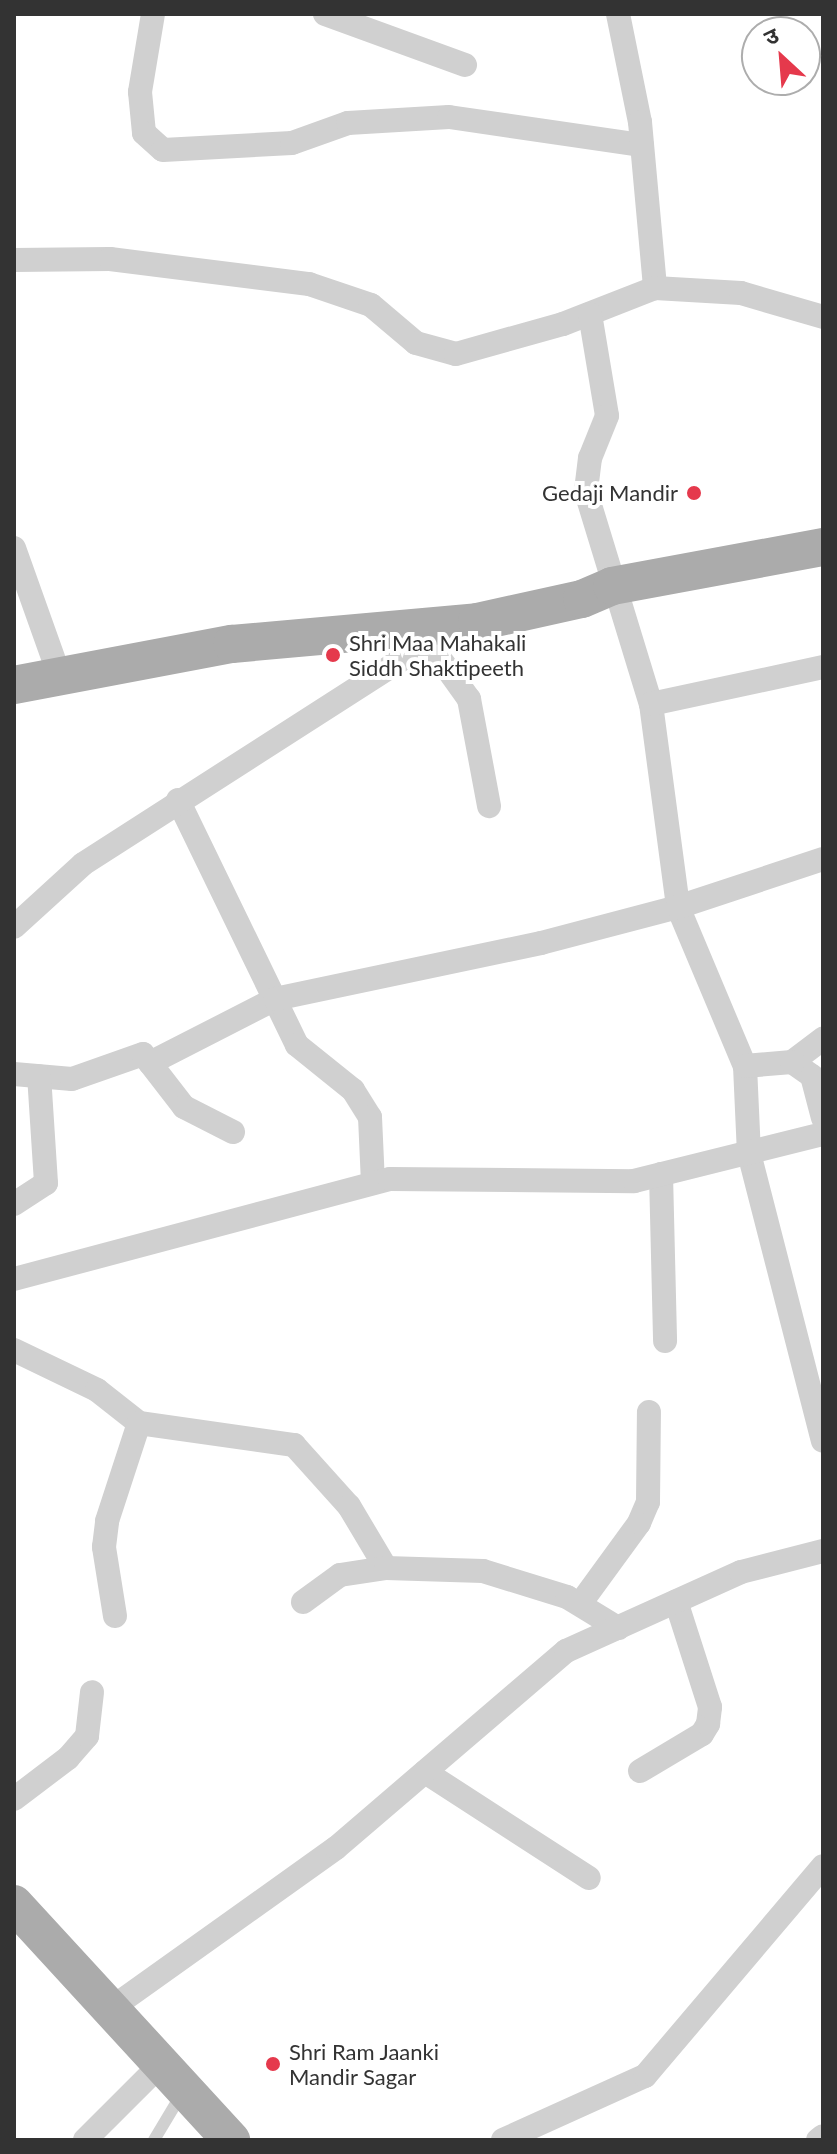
<!DOCTYPE html>
<html>
<head>
<meta charset="utf-8">
<style>
	body { margin:0 }
	#map { position:relative; width:837px; height:2154px; overflow:hidden; background:#fff; font-family:Lato,"Noto Sans Devanagari",sans-serif }
	div>[style] { position:absolute }
	[style*='--x'] { left:calc(var(--x)*1px); top:calc(var(--y)*1px); width:calc(var(--w)*1px); rotate:calc(var(--a)*1deg) }
	.lane>* { height:12px; margin:-6px; padding:0 6px; transform-origin:6px; border-radius:6px; background:#d0d0d0 }
	.street>* { height:24px; margin:-12px; padding:0 12px; transform-origin:12px; border-radius:12px; background:#d0d0d0 }
	.primary>* { height:38px; margin:-19px; padding:0 19px; transform-origin:19px; border-radius:19px; background:#ababab }
	.dots>* { width:22px; height:22px; translate:-50% -50%; box-sizing:border-box; border:4px solid #fff; border-radius:50% }
	span { translate:-50% -50%; white-space:nowrap; text-align:center; line-height:1.15; -webkit-text-stroke:8px #fff; paint-order:stroke }
	.poi-label { font-size:22px; color:#333 }
	.right { translate:-100% -50%; text-align:right }
	.left { translate:0 -50%; text-align:left }
	.frame { position:absolute; inset:0; border:16px solid #333; pointer-events:none }
	.north { position:absolute; left:741px; top:16px; width:80px; height:80px; box-sizing:border-box; background:#fff; border:2px solid #adadad; border-radius:50%; rotate:334deg; font-size:22px; font-weight:700; line-height:32px; text-align:center; color:#333 }
	.north::after { content:''; display:block; margin:auto; width:28px; height:36px; background:#e5394c; clip-path:polygon(50% 0,100% 100%,50% 72%,0 100%) }
</style>
</head>
<body>
<div id="map">
	<div class="lane">
		<i style="--x:154;--y:2140;--w:52;--a:-59"></i>
	</div>
	<div class="street">
		<i style="--x:153;--y:14;--w:79;--a:99.5"></i>
		<i style="--x:140;--y:92;--w:41;--a:84.4"></i>
		<i style="--x:144;--y:133;--w:25;--a:42"></i>
		<i style="--x:163;--y:150;--w:129;--a:-3.1"></i>
		<i style="--x:292;--y:143;--w:59;--a:-19.7"></i>
		<i style="--x:348;--y:123;--w:101;--a:-3.4"></i>
		<i style="--x:449;--y:117;--w:195;--a:8.3"></i>
		<i style="--x:325;--y:14;--w:149;--a:20"></i>
		<i style="--x:618;--y:14;--w:110;--a:78.5"></i>
		<i style="--x:640;--y:122;--w:167;--a:84.8"></i>
		<i style="--x:14;--y:260;--w:96;--a:-0.6"></i>
		<i style="--x:110;--y:259;--w:201;--a:7.2"></i>
		<i style="--x:309;--y:284;--w:65;--a:18.7"></i>
		<i style="--x:371;--y:305;--w:59;--a:40.2"></i>
		<i style="--x:416;--y:343;--w:41;--a:15.4"></i>
		<i style="--x:456;--y:354;--w:111;--a:-15.7"></i>
		<i style="--x:563;--y:324;--w:99;--a:-21.4"></i>
		<i style="--x:655;--y:288;--w:86;--a:3.3"></i>
		<i style="--x:741;--y:293;--w:85;--a:16.3"></i>
		<i style="--x:590;--y:314;--w:103;--a:80.5"></i>
		<i style="--x:607;--y:416;--w:45;--a:112"></i>
		<i style="--x:590;--y:458;--w:34;--a:97"></i>
		<i style="--x:586;--y:492;--w:222;--a:73"></i>
		<i style="--x:651;--y:704;--w:205;--a:82.4"></i>
		<i style="--x:678;--y:907;--w:173;--a:67.2"></i>
		<i style="--x:745;--y:1066;--w:87;--a:87.4"></i>
		<i style="--x:749;--y:1153;--w:297;--a:75.6"></i>
		<i style="--x:14;--y:548;--w:140;--a:70.4"></i>
		<i style="--x:426;--y:639;--w:74;--a:54.4"></i>
		<i style="--x:469;--y:699;--w:109;--a:79.4"></i>
		<i style="--x:651;--y:704;--w:176;--a:-12.1"></i>
		<i style="--x:178;--y:800;--w:272;--a:64.1"></i>
		<i style="--x:297;--y:1045;--w:72;--a:38.8"></i>
		<i style="--x:353;--y:1090;--w:32;--a:58"></i>
		<i style="--x:370;--y:1117;--w:66;--a:87.4"></i>
		<i style="--x:14;--y:927;--w:93;--a:-42.4"></i>
		<i style="--x:83;--y:864;--w:384;--a:-32.7"></i>
		<i style="--x:406;--y:657;--w:47;--a:-41.5"></i>
		<i style="--x:792;--y:1062;--w:39;--a:-37"></i>
		<i style="--x:150;--y:1063;--w:140;--a:-27.1"></i>
		<i style="--x:275;--y:999;--w:272;--a:-11.9"></i>
		<i style="--x:541;--y:943;--w:142;--a:-14.7"></i>
		<i style="--x:678;--y:907;--w:153;--a:-18.3"></i>
		<i style="--x:745;--y:1066;--w:47;--a:-4.9"></i>
		<i style="--x:792;--y:1062;--w:24;--a:35"></i>
		<i style="--x:812;--y:1076;--w:43;--a:75.3"></i>
		<i style="--x:14;--y:1074;--w:58;--a:4.9"></i>
		<i style="--x:72;--y:1079;--w:75;--a:-19.4"></i>
		<i style="--x:143;--y:1054;--w:67;--a:52.3"></i>
		<i style="--x:184;--y:1107;--w:55;--a:27"></i>
		<i style="--x:661;--y:1174;--w:167;--a:88.6"></i>
		<i style="--x:14;--y:1204;--w:38;--a:-33"></i>
		<i style="--x:46;--y:1183;--w:107;--a:-93.7"></i>
		<i style="--x:14;--y:1279;--w:389;--a:-14.9"></i>
		<i style="--x:390;--y:1179;--w:244;--a:0.5"></i>
		<i style="--x:634;--y:1181;--w:195;--a:-14"></i>
		<i style="--x:14;--y:1350;--w:92;--a:25.7"></i>
		<i style="--x:97;--y:1390;--w:53;--a:38.2"></i>
		<i style="--x:139;--y:1423;--w:157;--a:8.1"></i>
		<i style="--x:294;--y:1445;--w:82;--a:48"></i>
		<i style="--x:349;--y:1506;--w:72;--a:59.2"></i>
		<i style="--x:303;--y:1602;--w:46;--a:-36.1"></i>
		<i style="--x:340;--y:1575;--w:47;--a:-8.7"></i>
		<i style="--x:386;--y:1568;--w:97;--a:1.8"></i>
		<i style="--x:483;--y:1571;--w:88;--a:17.2"></i>
		<i style="--x:567;--y:1597;--w:60;--a:31.3"></i>
		<i style="--x:580;--y:1604;--w:100;--a:-53.9"></i>
		<i style="--x:639;--y:1523;--w:23;--a:-67"></i>
		<i style="--x:648;--y:1502;--w:90;--a:-89.4"></i>
		<i style="--x:115;--y:1616;--w:70;--a:-99.1"></i>
		<i style="--x:104;--y:1547;--w:26;--a:-83"></i>
		<i style="--x:107;--y:1521;--w:103;--a:-71.9"></i>
		<i style="--x:640;--y:1771;--w:72;--a:-30.8"></i>
		<i style="--x:702;--y:1734;--w:12;--a:-59"></i>
		<i style="--x:708;--y:1724;--w:17;--a:-83"></i>
		<i style="--x:710;--y:1707;--w:111;--a:-107.8"></i>
		<i style="--x:425;--y:1772;--w:195;--a:32.9"></i>
		<i style="--x:14;--y:1799;--w:68;--a:-37.2"></i>
		<i style="--x:68;--y:1758;--w:29;--a:-49"></i>
		<i style="--x:87;--y:1736;--w:44;--a:-83.5"></i>
		<i style="--x:113;--y:2007;--w:274;--a:-35.5"></i>
		<i style="--x:336;--y:1848;--w:303;--a:-40.6"></i>
		<i style="--x:566;--y:1651;--w:192;--a:-24.3"></i>
		<i style="--x:741;--y:1572;--w:85;--a:-14.4"></i>
		<i style="--x:85;--y:2140;--w:109;--a:-45"></i>
		<i style="--x:503;--y:2140;--w:156;--a:-24.3"></i>
		<i style="--x:645;--y:2076;--w:275;--a:-49.7"></i>
		<i style="--x:818;--y:2140;--w:6;--a:-39"></i>
	</div>
	<div class="primary">
		<i style="--x:14;--y:685;--w:222;--a:-10.7"></i>
		<i style="--x:232;--y:644;--w:246;--a:-5.1"></i>
		<i style="--x:477;--y:622;--w:107;--a:-12.4"></i>
		<i style="--x:582;--y:599;--w:33;--a:-23"></i>
		<i style="--x:612;--y:586;--w:215;--a:-10.5"></i>
		<i style="--x:14;--y:1904;--w:321;--a:47.4"></i>
	</div>
	<div class="dots">
		<i style="left:694px;top:493px;background:#e5394c"></i>
		<i style="left:333px;top:655px;background:#e5394c"></i>
		<i style="left:273px;top:2064px;background:#e5394c"></i>
	</div>
	<div class="poi-label">
		<span class="right" style="left:678px;top:493px">Gedaji Mandir</span>
		<span class="left" style="left:349px;top:655px">Shri Maa Mahakali<br>Siddh Shaktipeeth</span>
		<span class="left" style="left:289px;top:2064px">Shri Ram Jaanki<br>Mandir Sagar</span>
	</div>
	<div class="frame"></div>
	<div class="north">उ</div>
</div>
</body>
</html>
